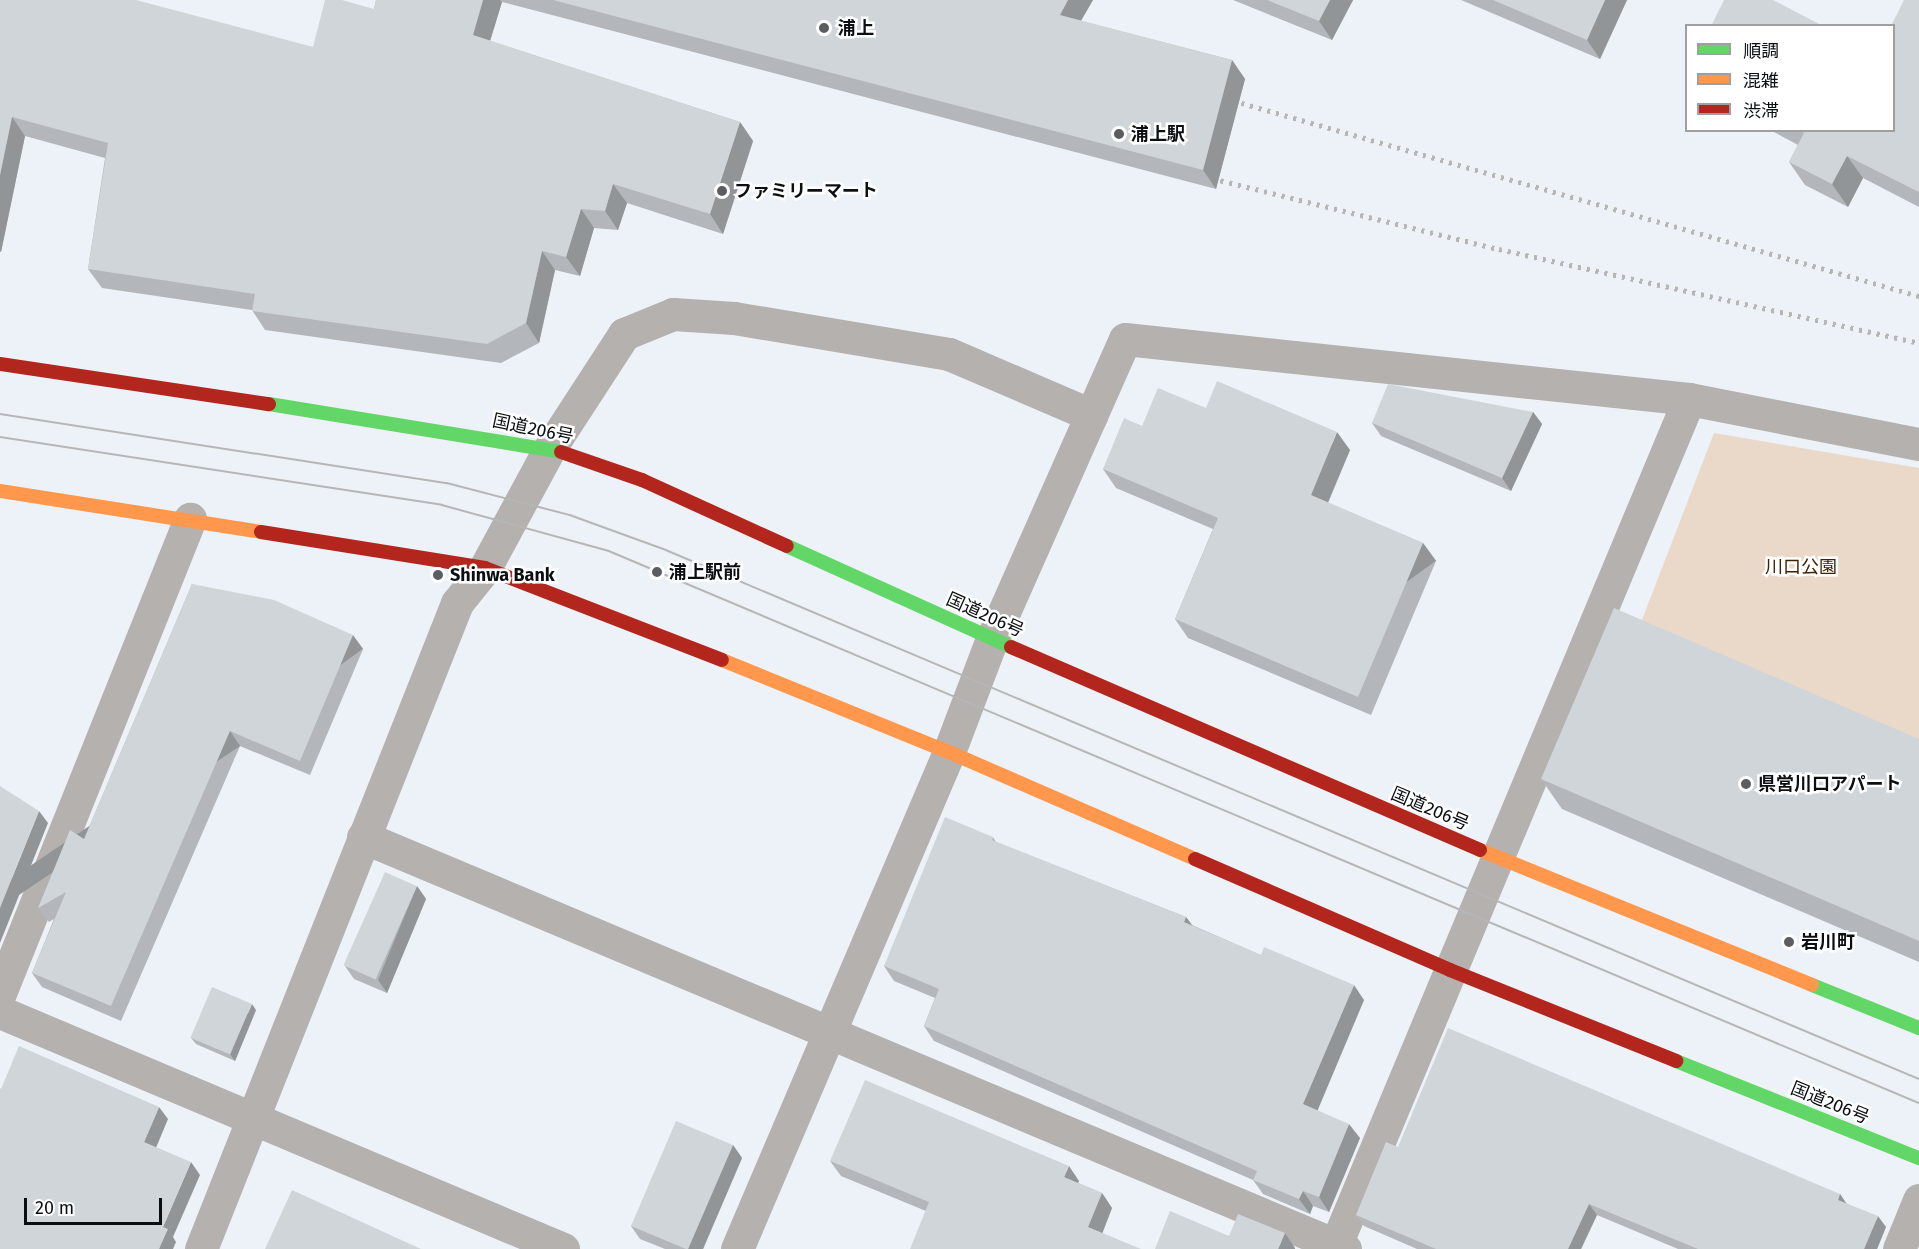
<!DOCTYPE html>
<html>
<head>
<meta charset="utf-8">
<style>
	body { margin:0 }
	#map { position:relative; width:1919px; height:1249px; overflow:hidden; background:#ecf2f7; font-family:"Fira Sans","Noto Sans JP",sans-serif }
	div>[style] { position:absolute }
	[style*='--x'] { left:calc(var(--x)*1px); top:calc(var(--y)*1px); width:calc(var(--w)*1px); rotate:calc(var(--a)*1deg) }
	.green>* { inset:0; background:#ead8c9 }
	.street>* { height:33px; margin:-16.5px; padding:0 16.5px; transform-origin:16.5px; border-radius:16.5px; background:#b4b1ae }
	.fast>* { height:14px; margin:-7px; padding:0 7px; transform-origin:7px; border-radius:7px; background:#63d668 }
	.slow>* { height:14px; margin:-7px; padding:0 7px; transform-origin:7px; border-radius:7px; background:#ff974d }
	.jam>* { height:14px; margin:-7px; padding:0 7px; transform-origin:7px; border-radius:7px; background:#b3261e }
	.tram>* { height:1.5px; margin:-0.75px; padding:0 0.75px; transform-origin:0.75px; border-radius:0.75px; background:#b6b6b7 }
	.rail>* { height:4.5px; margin-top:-2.25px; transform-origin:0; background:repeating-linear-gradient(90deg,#b6b6b7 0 3px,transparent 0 9px) }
	.wall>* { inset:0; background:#b3b7bb }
	.shaded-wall>* { inset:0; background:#929598; transform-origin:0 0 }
	.building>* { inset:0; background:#d0d5d9; transform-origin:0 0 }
	.dots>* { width:16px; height:16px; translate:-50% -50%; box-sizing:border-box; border:3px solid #fff; border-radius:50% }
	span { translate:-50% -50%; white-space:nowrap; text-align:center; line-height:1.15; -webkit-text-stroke:5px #fff; paint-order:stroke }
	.poi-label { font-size:18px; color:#0b0f12; font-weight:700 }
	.left { translate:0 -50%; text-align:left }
	.street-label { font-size:18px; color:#0b0f12 }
	.park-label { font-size:18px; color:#3e2205 }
	.legend { position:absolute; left:1685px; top:24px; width:210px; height:108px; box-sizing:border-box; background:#fff; border:2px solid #9d9fa0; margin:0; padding:8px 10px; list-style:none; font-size:18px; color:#0b0f12 }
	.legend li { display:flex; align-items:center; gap:12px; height:30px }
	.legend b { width:30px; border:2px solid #9d9fa0 }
	.scale { position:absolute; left:24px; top:1198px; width:138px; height:27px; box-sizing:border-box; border:3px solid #0b0f12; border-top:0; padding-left:8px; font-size:18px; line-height:21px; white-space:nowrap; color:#0b0f12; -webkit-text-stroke:4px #fff; paint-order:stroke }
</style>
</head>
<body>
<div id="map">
	<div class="green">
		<i style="clip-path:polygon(1714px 433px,1919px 468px,1919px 744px,1640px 625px)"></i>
	</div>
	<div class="street">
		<i style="--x:363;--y:837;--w:1065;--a:22.76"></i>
		<i style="--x:0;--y:993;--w:511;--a:-68.16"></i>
		<i style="--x:0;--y:1012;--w:611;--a:22.83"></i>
		<i style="--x:201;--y:1249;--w:695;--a:-68.38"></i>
		<i style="--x:457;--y:603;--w:45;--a:-51.3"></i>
		<i style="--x:485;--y:568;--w:136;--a:-61.6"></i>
		<i style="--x:550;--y:448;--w:136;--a:-57"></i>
		<i style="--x:624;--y:334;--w:53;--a:-22.2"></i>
		<i style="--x:673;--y:314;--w:61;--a:3.8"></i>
		<i style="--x:734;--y:318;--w:218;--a:9.5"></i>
		<i style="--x:949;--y:354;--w:155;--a:23.2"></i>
		<i style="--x:737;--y:1249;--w:540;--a:-66.9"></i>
		<i style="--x:949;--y:752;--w:121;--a:-69.2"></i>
		<i style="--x:992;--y:639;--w:328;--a:-66.1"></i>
		<i style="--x:1125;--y:339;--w:567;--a:6.07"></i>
		<i style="--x:1689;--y:399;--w:234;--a:11.1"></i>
		<i style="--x:1334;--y:1249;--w:921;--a:-67.33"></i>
		<i style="--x:1899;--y:1249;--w:53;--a:-67.8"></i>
	</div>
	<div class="fast">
		<i style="--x:269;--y:404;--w:296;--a:9.3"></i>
		<i style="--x:787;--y:546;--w:246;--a:24.3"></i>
		<i style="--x:1812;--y:985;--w:115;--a:21.9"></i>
		<i style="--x:1676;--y:1061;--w:262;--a:21.8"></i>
	</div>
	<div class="slow">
		<i style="--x:0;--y:491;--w:264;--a:8.9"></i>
		<i style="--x:722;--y:660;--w:245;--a:22.1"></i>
		<i style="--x:949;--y:752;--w:268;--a:23.5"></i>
		<i style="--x:1480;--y:850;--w:358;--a:22.1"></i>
	</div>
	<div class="jam">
		<i style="--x:0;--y:364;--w:272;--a:8.5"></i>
		<i style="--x:561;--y:452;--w:86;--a:19.1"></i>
		<i style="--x:642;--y:480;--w:159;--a:24.5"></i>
		<i style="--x:261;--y:532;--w:227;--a:9.1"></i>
		<i style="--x:485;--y:568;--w:254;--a:21.2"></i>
		<i style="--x:1011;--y:647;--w:511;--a:23.4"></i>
		<i style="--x:1195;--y:859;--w:278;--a:23.5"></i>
		<i style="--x:1450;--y:970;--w:244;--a:21.9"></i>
	</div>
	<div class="tram">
		<i style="--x:0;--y:414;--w:452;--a:8.8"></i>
		<i style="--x:447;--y:483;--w:127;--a:14.6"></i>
		<i style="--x:570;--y:515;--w:102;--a:20"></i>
		<i style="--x:666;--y:550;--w:1360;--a:22.89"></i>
		<i style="--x:0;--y:437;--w:447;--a:8.7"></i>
		<i style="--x:442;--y:505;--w:173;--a:15.4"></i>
		<i style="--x:609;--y:551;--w:1422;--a:22.85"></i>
	</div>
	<div class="rail">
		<i style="--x:1224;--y:98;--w:723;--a:15.9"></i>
		<i style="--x:1203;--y:176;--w:305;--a:13.9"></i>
		<i style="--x:1499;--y:249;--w:430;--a:12.6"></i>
	</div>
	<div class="wall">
		<i style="clip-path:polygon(0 0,313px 47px,374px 9px,376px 0,1093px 0,1081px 21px,1232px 60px,1245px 79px,1216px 189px,502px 2px,490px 41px,740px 122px,753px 141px,723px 234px,627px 203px,618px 230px,594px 228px,580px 276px,555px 270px,539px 343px,501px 363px,265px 330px,252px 310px,102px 288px,88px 269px,105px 158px,25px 136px,1px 252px,0 252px)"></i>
		<i style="clip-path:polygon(1233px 0,1353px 0,1332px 40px)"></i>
		<i style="clip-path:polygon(1461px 0,1627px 0,1600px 59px)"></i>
		<i style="clip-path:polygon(1919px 0,1919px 207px,1863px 178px,1848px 207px,1805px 185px,1789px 162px,1798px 145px,1770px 130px,1893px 130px)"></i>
		<i style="clip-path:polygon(1206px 408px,1350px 450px,1328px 503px,1423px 543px,1436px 561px,1371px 715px,1188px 638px,1175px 619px,1213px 529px,1116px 488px,1103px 469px,1142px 426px)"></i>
		<i style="clip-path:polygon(1533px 412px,1542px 424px,1511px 491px,1381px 436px,1372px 423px)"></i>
		<i style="clip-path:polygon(192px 584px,363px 649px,310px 775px,240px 746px,121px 1021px,42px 987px,32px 973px,54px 919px,49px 922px,38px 908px,84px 839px)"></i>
		<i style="clip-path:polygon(1919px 739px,1919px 962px,1562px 809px,1541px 779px)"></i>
		<i style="clip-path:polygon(993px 837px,996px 842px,1186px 917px,1192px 925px,1364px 1000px,1317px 1110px,1360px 1138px,1329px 1212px,1313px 1206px,1310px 1214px,1263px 1194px,1253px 1180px,934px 1041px,924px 1026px,935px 998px,894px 981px,884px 966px)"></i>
		<i style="clip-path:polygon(417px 886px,426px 899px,387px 993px,354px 979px,345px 966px)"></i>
		<i style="clip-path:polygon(256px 1010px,235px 1061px,196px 1044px,191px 1038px)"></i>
		<i style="clip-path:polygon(733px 1145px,742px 1158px,703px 1249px,665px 1249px,640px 1239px,631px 1226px)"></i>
		<i style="clip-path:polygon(1398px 1147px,1840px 1194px,1846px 1203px,1886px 1227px,1877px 1249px,1678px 1249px,1597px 1215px,1581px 1249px,1417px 1249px,1364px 1226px,1356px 1215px)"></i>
		<i style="clip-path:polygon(830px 1161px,1079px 1181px,1078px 1183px,1102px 1193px,1112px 1208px,1102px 1233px,926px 1211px,841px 1176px)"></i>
	</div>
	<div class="shaded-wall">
		<i style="clip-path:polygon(483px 0,500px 0,502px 2px,486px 54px,473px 35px)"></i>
		<i style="clip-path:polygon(1068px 0,1093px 0,1073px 34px,1060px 15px)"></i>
		<i style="clip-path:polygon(1330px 0,1353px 0,1332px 40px,1319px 21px)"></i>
		<i style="clip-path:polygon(1605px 0,1627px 0,1600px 59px,1587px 40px)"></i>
		<i style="clip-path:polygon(1232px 60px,1245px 79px,1216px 189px,1203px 170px)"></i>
		<i style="clip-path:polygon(12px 117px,25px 136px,1px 252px,0 250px,0 175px)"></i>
		<i style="clip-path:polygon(740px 122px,753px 141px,723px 234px,710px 214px)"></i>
		<i style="clip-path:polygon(1847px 156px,1863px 178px,1848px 207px,1832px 184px)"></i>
		<i style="clip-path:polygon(613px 184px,627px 203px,618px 230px,605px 211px)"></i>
		<i style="clip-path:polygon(581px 209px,594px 228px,580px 276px,566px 257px)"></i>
		<i style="clip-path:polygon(542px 251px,555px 270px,539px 343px,526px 323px)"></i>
		<i style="clip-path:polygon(1533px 412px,1542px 424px,1511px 491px,1502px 478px)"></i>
		<i style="clip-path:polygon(1337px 432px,1350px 450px,1323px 514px,1311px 495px)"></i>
		<i style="left:1423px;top:543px;width:22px;height:167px;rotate:54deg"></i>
		<i style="left:353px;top:635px;width:17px;height:137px;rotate:54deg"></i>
		<i style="left:230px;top:731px;width:18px;height:300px;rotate:56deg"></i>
		<i style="clip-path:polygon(39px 811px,48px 823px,0 943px,0 908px)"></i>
		<i style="clip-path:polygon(417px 886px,426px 899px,387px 993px,378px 980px)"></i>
		<i style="clip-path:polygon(1186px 917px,1197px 932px,1184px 922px)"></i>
		<i style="clip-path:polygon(1354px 985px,1364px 1000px,1314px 1119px,1303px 1104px)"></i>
		<i style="clip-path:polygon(252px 1004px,256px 1010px,235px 1061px,230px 1054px)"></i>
		<i style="clip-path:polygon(159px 1107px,168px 1119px,153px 1155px,144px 1142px)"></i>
		<i style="clip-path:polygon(1349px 1124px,1360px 1138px,1329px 1212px,1319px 1197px)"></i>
		<i style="clip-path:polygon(733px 1145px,742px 1158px,703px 1249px,688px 1249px)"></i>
		<i style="clip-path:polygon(191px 1162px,200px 1175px,173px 1237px,176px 1242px,173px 1249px,159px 1249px,163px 1227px)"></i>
		<i style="clip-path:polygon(1069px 1166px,1079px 1181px,1074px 1192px,1064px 1177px)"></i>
		<i style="clip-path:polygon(1303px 1191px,1313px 1206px,1310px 1214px,1299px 1199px)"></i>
		<i style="clip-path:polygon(1102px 1193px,1112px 1208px,1099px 1242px,1088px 1227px)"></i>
		<i style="clip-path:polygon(1840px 1194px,1848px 1206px,1838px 1200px)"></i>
		<i style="clip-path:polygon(1589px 1204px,1597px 1215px,1581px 1249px,1568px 1249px)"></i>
		<i style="clip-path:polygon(1878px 1216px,1886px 1227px,1877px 1249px,1864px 1249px)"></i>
		<i style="clip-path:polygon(1285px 1233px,1295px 1248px,1295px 1249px,1278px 1249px)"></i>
	</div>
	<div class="building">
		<i style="clip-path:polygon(0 0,136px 0,313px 47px,325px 0,342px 0,374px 9px,376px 0,483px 0,473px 35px,740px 122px,710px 214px,613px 184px,605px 211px,581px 209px,566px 257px,542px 251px,526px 323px,487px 344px,252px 311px,255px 294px,88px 269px,108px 143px,12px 117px,0 175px)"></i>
		<i style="clip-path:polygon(553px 0,1068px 0,1060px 15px,1232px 60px,1203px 170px)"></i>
		<i style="clip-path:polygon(1267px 0,1330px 0,1319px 21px)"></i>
		<i style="clip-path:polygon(1493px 0,1605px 0,1587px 40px)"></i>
		<i style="clip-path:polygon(1724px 0,1773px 0,1823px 26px,1711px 26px)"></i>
		<i style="clip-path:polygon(1904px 0,1919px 0,1919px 192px,1847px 156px,1832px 184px,1789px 162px,1804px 133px,1799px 130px,1893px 130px,1893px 26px,1891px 26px)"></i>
		<i style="clip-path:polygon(1217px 381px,1337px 432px,1311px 495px,1423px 543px,1358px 697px,1175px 619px,1218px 518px,1103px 469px,1124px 418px,1142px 426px,1158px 388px,1206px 408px)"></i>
		<i style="clip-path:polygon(1388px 384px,1533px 412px,1502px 478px,1372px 423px)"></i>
		<i style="clip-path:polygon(192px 584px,274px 600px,353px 635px,300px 761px,230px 731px,111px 1006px,32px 973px,66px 892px,38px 908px,70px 830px,84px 839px)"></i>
		<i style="clip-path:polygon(1614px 608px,1919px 739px,1919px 941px,1541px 779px)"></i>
		<i style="clip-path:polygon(0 786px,39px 811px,0 908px)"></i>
		<i style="clip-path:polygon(945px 817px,993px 837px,992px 840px,1186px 917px,1184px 922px,1261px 955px,1264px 947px,1354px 985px,1303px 1104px,1349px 1124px,1319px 1197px,1303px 1191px,1299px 1199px,1253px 1180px,1257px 1171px,924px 1026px,939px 989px,884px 966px)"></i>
		<i style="left:385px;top:872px;width:35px;height:102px;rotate:24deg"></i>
		<i style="left:212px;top:987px;width:43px;height:55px;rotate:23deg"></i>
		<i style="clip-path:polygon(1448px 1028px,1840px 1194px,1838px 1200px,1878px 1216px,1864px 1249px,1698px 1249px,1589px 1204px,1568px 1249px,1436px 1249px,1356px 1215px,1386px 1142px,1398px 1147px)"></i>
		<i style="clip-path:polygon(19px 1046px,159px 1107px,144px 1142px,191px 1162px,163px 1227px,168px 1229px,159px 1249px,0 1249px,0 1088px,1px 1089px)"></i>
		<i style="clip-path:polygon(865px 1080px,1069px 1166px,1064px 1177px,1102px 1193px,1088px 1227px,1141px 1249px,910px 1249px,929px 1202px,830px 1161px)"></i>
		<i style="clip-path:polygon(676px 1121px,733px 1145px,688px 1249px,686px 1249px,631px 1226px)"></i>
		<i style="clip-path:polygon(292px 1190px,421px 1249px,265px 1249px)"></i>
		<i style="clip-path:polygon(1170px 1211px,1229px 1236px,1238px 1214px,1285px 1233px,1278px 1249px,1155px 1249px)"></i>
	</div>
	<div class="dots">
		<i style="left:824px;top:28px;background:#5a5e62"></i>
		<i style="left:1119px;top:134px;background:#5a5e62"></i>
		<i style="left:722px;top:191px;background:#5a5e62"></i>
		<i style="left:657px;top:572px;background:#5a5e62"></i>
		<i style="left:438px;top:575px;background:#5a5e62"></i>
		<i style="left:1746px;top:784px;background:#5a5e62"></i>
		<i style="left:1789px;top:942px;background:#5a5e62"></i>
	</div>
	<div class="poi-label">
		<span class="left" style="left:838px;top:28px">浦上</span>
		<span class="left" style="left:1131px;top:134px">浦上駅</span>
		<span class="left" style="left:734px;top:191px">ファミリーマート</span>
		<span class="left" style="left:669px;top:572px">浦上駅前</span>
		<span class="left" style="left:450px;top:575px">Shinwa Bank</span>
		<span class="left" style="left:1758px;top:784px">県営川口アパート</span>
		<span class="left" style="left:1801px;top:942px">岩川町</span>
	</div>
	<div class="street-label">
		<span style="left:533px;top:429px;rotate:12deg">国道206号</span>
		<span style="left:985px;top:615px;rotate:24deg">国道206号</span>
		<span style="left:1430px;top:809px;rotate:23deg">国道206号</span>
		<span style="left:1830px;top:1103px;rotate:22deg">国道206号</span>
	</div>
	<div class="park-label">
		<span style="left:1801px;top:567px">川口公園</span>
	</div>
	<ul class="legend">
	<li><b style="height:8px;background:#63d668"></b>順調</li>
	<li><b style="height:8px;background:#ff974d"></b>混雑</li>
	<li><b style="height:8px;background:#b3261e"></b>渋滞</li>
	</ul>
	<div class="scale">20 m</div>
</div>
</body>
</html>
